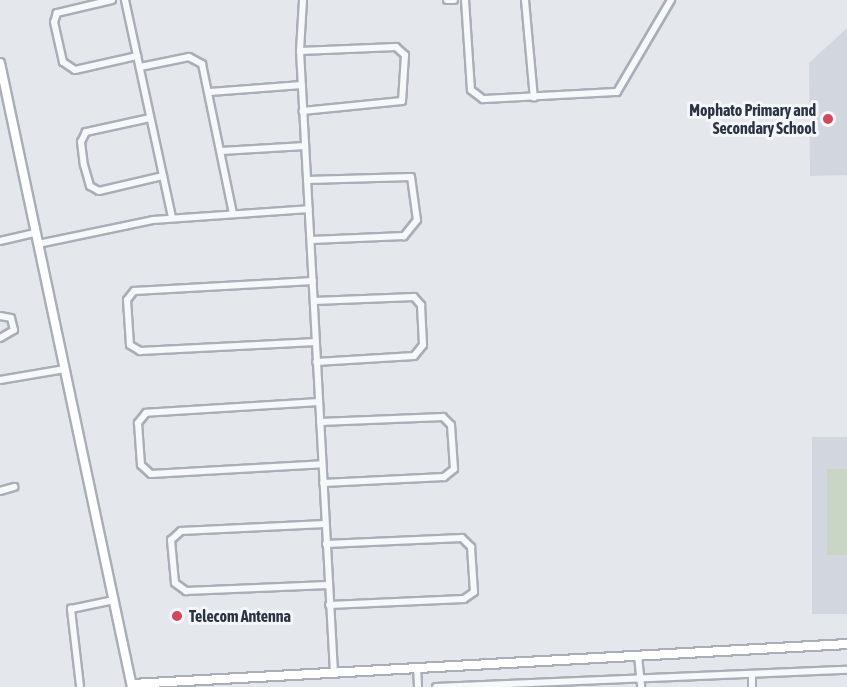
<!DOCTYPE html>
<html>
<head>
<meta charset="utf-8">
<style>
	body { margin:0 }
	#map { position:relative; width:847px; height:687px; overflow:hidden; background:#e4e7ec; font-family:"Asap Condensed",sans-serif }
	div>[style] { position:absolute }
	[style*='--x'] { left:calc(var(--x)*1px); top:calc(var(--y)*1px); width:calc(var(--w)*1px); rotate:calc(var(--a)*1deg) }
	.built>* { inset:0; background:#d2d6de; transform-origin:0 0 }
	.green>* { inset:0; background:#c9d6c5; transform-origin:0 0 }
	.roads { filter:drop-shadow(2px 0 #a9aeb7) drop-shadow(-2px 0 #a9aeb7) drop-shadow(0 2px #a9aeb7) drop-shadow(0 -2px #a9aeb7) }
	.street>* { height:6px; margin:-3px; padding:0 3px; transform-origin:3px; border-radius:3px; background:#f7f8fa }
	.secondary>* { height:8px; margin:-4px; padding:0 4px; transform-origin:4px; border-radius:4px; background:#fff }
	.dots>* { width:16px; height:16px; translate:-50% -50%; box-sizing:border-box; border:3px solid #f4f6f9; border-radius:50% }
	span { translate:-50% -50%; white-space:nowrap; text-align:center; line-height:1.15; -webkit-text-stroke:6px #f4f6f9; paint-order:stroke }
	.poi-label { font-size:16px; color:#2b3445; font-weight:700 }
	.right { translate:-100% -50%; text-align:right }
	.left { translate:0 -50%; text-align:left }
</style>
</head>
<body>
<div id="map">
	<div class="built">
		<i style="clip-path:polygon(847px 28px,847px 175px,810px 176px,809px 63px)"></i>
		<i style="left:812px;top:437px;width:35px;height:177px"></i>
	</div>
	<div class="green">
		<i style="left:827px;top:469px;width:20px;height:86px"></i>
	</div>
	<div class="roads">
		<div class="street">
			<i style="--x:112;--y:0;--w:57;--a:166.7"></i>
			<i style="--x:57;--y:13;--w:9;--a:108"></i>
			<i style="--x:54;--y:22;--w:41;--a:77.3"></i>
			<i style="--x:63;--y:62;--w:14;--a:34"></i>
			<i style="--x:75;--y:70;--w:64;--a:-12.7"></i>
			<i style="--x:125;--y:0;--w:222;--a:77.8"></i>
			<i style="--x:303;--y:0;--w:51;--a:93.4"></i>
			<i style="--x:300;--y:51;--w:622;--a:86.87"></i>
			<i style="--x:447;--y:0;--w:7;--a:0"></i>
			<i style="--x:465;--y:0;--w:90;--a:86.2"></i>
			<i style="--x:471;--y:90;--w:15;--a:37"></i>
			<i style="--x:483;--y:99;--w:134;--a:-3"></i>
			<i style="--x:617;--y:92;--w:107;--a:-59.6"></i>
			<i style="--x:525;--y:0;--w:98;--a:84.8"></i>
			<i style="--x:300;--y:51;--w:96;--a:-2.4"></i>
			<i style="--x:396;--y:47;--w:12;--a:42"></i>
			<i style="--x:405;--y:55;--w:46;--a:93.7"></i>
			<i style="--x:402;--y:101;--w:100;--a:174.2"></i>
			<i style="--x:140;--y:67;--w:50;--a:-11.5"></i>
			<i style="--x:189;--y:57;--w:15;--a:28"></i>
			<i style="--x:202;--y:64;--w:153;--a:78.3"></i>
			<i style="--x:210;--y:92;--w:92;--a:-4.4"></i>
			<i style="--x:150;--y:118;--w:66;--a:167.7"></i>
			<i style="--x:86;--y:132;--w:11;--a:117"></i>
			<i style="--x:81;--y:142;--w:23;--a:83"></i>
			<i style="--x:84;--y:165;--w:22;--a:74"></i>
			<i style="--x:90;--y:186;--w:10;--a:29"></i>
			<i style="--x:99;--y:191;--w:66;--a:-13.2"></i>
			<i style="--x:221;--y:151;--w:84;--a:-3.4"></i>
			<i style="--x:307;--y:180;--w:104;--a:-1.7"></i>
			<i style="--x:411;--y:177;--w:43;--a:82.1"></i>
			<i style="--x:417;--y:220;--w:21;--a:129"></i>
			<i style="--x:404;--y:236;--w:93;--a:177.5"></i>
			<i style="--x:0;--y:241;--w:37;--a:-13"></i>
			<i style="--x:38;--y:244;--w:117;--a:-11.8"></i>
			<i style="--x:153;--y:220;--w:156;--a:-4"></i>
			<i style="--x:313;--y:281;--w:179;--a:176.8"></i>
			<i style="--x:134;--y:291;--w:11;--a:128"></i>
			<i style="--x:127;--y:300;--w:45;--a:86.2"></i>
			<i style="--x:130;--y:345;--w:12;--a:31"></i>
			<i style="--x:140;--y:351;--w:176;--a:-2.9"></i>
			<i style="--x:314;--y:301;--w:100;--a:-2.3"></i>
			<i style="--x:414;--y:297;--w:11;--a:49"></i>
			<i style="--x:421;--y:305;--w:40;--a:87.1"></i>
			<i style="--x:423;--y:345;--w:14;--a:129"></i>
			<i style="--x:414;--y:356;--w:98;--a:176.5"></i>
			<i style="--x:0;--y:316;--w:11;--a:10"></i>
			<i style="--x:11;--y:318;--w:12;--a:76"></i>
			<i style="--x:14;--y:330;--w:16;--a:150"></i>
			<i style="--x:0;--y:380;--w:66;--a:-9.6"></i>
			<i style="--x:319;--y:402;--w:173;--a:176.4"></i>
			<i style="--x:146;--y:413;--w:13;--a:129"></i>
			<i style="--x:138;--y:423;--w:42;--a:85.9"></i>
			<i style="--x:141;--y:465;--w:13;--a:42"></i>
			<i style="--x:151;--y:474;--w:171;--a:-3.3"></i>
			<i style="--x:320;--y:422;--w:123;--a:-2.3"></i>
			<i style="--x:443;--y:417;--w:11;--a:45"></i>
			<i style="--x:451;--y:425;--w:44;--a:86.1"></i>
			<i style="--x:454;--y:469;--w:13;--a:141"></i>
			<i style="--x:444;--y:477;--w:121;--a:177.2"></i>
			<i style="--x:0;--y:491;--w:15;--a:-16"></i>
			<i style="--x:325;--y:524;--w:144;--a:177.2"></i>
			<i style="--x:181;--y:531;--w:13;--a:138"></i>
			<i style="--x:171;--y:540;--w:43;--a:84.7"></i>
			<i style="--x:175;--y:583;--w:14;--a:36"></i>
			<i style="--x:186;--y:591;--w:142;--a:-2.4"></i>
			<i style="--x:326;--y:544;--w:136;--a:-2.5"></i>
			<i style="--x:462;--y:538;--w:13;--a:45"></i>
			<i style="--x:471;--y:547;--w:45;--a:86.2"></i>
			<i style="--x:474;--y:592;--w:12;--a:145"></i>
			<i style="--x:464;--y:599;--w:135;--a:177.5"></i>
			<i style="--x:638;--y:656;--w:31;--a:84"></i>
			<i style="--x:417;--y:667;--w:20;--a:87"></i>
			<i style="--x:752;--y:674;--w:13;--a:90"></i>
			<i style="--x:80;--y:686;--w:78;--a:-96.7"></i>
			<i style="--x:71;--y:609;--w:44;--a:-11.8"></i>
			<i style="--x:436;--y:687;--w:411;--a:-2.4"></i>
		</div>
		<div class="secondary">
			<i style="--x:0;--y:63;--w:638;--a:78.06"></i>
			<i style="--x:132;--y:684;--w:716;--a:-3.2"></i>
		</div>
	</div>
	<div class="dots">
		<i style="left:828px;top:119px;background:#d1495b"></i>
		<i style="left:177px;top:616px;background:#d1495b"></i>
	</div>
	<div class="poi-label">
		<span class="right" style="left:816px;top:119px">Mophato Primary and<br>Secondary School</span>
		<span class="left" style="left:189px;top:616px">Telecom Antenna</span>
	</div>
</div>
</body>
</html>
